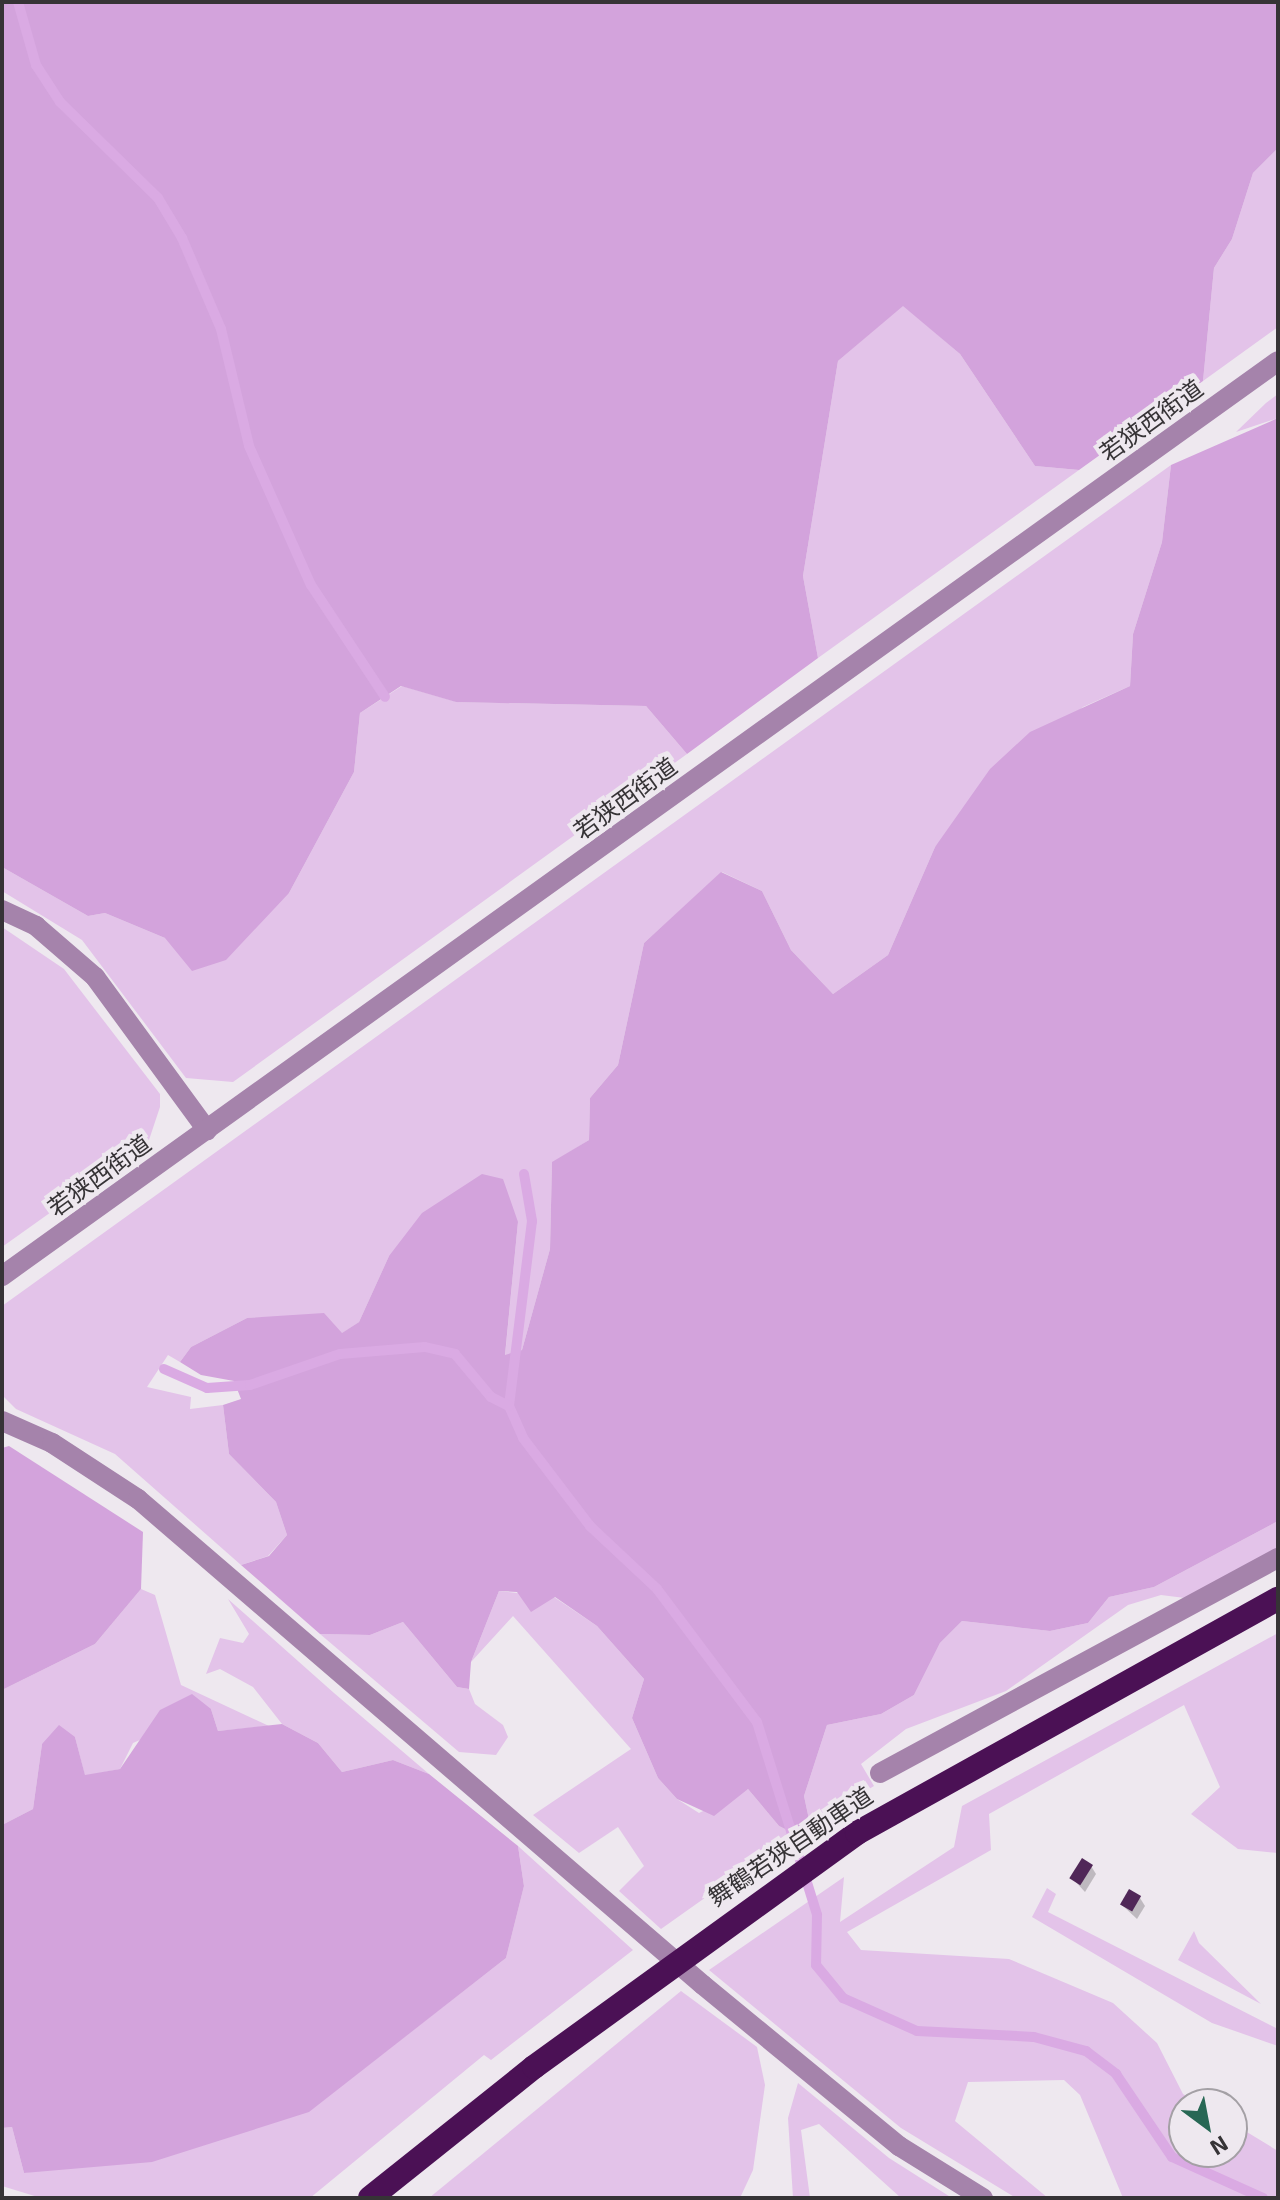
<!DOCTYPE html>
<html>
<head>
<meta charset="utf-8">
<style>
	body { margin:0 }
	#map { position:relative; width:1280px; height:2200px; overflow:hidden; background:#eee8ef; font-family:"Exo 2","Noto Sans JP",sans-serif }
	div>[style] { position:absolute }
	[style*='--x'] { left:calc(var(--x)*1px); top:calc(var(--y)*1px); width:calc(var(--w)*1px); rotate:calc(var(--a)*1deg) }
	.green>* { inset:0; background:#e3c3e9 }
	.forest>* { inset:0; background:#d3a3dc }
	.shadow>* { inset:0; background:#0003 }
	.stream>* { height:10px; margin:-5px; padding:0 5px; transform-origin:5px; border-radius:5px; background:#daaae3 }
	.building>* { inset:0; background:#502758; transform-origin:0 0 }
	.minor>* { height:20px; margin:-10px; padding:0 10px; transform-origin:10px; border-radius:10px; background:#a583ab }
	.highway>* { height:24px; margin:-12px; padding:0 12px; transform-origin:12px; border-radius:12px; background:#4b1155 }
	.highway-bridge>* { height:24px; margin:-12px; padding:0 12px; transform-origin:12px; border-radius:12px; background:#4b1155 }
	span { translate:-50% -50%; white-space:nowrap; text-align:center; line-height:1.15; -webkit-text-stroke:8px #eee8ef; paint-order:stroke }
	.street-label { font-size:24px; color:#363336 }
	.frame { position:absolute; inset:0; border:4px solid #363336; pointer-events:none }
	.north { position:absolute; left:1168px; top:2088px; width:80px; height:80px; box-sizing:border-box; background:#eee8ef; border:2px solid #a4a0a5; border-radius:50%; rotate:148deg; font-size:22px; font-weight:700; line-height:32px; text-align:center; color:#363336 }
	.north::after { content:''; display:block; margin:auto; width:28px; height:36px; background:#276754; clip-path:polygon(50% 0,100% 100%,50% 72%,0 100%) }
</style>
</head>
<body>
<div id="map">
	<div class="green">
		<i style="clip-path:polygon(1278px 148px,1278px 327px,1203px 381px,1214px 268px,1232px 239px,1253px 173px)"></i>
		<i style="clip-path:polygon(903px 305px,960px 354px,1035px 466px,1079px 470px,818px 658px,803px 576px,838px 361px)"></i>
		<i style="clip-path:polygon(1278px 394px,1278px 418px,1236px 432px,1266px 403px)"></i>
		<i style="clip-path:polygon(1171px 465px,1162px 542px,1133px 634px,1130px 686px,1083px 707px,935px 847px,888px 955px,833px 994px,791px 950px,762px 891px,722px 872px,644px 943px,618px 1065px,590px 1098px,589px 1140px,552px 1163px,550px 1249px,522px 1350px,505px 1356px,518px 1222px,389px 1256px,359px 1322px,341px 1334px,277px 1317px,247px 1318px,191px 1347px,180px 1362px,168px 1355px,147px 1387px,191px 1397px,190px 1409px,223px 1405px,229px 1454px,276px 1502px,287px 1535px,268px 1556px,241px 1565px,115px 1454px,16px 1409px,2px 1395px,2px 1306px)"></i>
		<i style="clip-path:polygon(402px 686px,457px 702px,646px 706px,687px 754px,233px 1082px,186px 1078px,82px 940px,2px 891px,2px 867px,88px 916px,105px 913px,165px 938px,289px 893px,354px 772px,360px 713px)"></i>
		<i style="clip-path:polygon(2px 927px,64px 969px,160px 1094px,160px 1107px,148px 1143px,2px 1247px)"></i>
		<i style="clip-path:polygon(1278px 1521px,1278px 1550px,1185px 1598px,1161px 1595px,1128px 1605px,1006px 1691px,906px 1729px,861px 1764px,874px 1786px,810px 1824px,804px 1796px,827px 1725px,881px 1714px,914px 1695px,940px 1643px,962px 1621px,1050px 1631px,1088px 1623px,1109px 1597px,1154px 1587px)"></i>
		<i style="clip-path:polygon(141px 1589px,155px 1595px,181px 1685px,269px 1726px,218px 1731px,211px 1709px,133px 1743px,120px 1769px,85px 1776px,75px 1737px,42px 1744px,33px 1809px,2px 1825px,2px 1690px,95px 1644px)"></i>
		<i style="clip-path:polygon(499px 1591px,554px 1597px,597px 1626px,644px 1679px,632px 1718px,658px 1778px,677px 1799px,699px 1813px,748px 1789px,779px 1826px,795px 1834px,661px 1929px,619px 1891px,644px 1866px,618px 1827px,579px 1853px,533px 1815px,631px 1749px,513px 1616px,471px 1662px)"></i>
		<i style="clip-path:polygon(228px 1599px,334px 1693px,429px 1774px,393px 1760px,342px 1772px,318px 1743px,282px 1724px,253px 1687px,220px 1669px,206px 1674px,220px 1638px,243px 1643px,249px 1634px)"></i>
		<i style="clip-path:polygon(403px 1622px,457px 1687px,469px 1689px,475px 1704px,503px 1725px,508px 1737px,496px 1755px,459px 1752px,320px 1634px,370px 1635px)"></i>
		<i style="clip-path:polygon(1278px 1633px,1278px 1853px,1238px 1849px,1191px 1814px,1220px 1787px,1184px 1705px,989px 1814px,991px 1850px,847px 1932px,861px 1950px,1009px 1959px,1113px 2003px,1157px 2043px,1183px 2094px,1199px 2104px,1184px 2104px,1184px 2152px,1232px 2152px,1232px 2123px,1278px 2151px,1278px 2198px,1123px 2198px,1080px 2095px,1064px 2080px,968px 2082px,955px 2121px,1048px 2198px,1016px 2198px,901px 2128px,709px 1970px,844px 1877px,840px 1922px,954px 1847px,962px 1806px)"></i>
		<i style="clip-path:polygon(518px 1846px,633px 1950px,491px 2060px,484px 2055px,310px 2198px,41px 2198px,2px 2186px,2px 2128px,12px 2127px,24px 2173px,309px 2111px,506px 1958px,524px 1886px)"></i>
		<i style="clip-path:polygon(1047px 1888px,1056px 1894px,1048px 1912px,1278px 2029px,1278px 2046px,1212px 2023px,1032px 1917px)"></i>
		<i style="clip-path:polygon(1194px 1931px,1199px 1943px,1261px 2004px,1178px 1960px)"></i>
		<i style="clip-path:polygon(681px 1991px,757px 2047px,765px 2085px,753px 2170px,740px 2198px,429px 2198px)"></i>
		<i style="clip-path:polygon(798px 2083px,889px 2158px,952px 2198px,901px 2198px,819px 2124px,801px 2130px,810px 2198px,793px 2198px,788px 2118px)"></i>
	</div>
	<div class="forest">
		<i style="clip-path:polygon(2px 2px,1278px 2px,1278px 148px,1253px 173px,1232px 239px,1214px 268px,1203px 381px,1079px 470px,1035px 466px,960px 354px,903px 306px,838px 361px,803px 576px,818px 658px,687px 754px,646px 706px,456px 702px,401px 686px,360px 713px,354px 772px,289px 893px,226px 960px,192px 971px,165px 938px,105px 913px,88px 916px,2px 867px)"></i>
		<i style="clip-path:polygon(1278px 418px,1278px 1521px,1154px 1587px,1109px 1597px,1088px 1623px,1050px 1631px,962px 1621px,940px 1643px,914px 1695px,881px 1714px,827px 1725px,804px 1796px,810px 1824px,795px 1834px,779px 1826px,748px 1789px,714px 1816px,677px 1799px,658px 1778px,632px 1718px,644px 1679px,597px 1626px,555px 1597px,531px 1612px,517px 1592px,499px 1591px,471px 1662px,469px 1689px,457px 1687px,403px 1622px,370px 1635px,320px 1634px,241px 1565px,269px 1556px,287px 1535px,276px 1502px,229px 1454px,223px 1405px,241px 1399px,234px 1381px,201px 1375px,180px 1362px,191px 1347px,247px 1318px,324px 1313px,342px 1333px,359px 1322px,389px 1256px,422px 1213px,482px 1174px,503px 1179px,518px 1222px,505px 1355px,522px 1350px,550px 1249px,552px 1162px,589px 1140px,590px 1098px,618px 1065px,644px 943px,721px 872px,762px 891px,791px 950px,833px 994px,888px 955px,935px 847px,990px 769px,1030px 732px,1130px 686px,1133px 634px,1162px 542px,1171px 465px)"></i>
		<i style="clip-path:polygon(9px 1446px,143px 1532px,141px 1589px,95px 1644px,2px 1690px,2px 1448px)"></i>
		<i style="clip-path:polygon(192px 1694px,211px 1709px,218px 1731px,282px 1724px,318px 1743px,342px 1772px,393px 1760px,429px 1774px,518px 1846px,524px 1886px,506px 1958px,309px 2112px,152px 2162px,24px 2173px,12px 2127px,2px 2128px,2px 1825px,33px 1809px,42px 1744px,59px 1725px,75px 1737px,85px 1775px,120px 1769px,160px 1710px)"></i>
	</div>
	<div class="shadow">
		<i style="clip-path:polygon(1091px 1866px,1096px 1874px,1085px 1892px,1072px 1878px)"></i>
		<i style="clip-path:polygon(1140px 1898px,1145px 1906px,1137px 1919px,1122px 1905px)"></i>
	</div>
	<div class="stream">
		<i style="--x:18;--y:2;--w:66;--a:74.1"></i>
		<i style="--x:36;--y:65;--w:44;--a:57"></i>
		<i style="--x:60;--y:102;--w:137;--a:44.4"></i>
		<i style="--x:158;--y:198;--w:47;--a:59"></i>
		<i style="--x:182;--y:238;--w:99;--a:66.8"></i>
		<i style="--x:221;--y:329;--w:120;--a:76.5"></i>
		<i style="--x:249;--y:446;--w:152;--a:66"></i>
		<i style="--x:311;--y:585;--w:134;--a:56.5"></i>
		<i style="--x:524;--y:1174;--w:48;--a:80.3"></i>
		<i style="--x:532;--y:1221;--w:186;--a:97.1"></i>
		<i style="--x:509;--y:1406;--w:35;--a:66"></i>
		<i style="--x:523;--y:1438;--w:111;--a:52.7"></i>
		<i style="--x:590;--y:1526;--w:92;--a:43.2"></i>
		<i style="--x:657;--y:1589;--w:166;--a:53.1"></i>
		<i style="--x:757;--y:1722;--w:202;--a:72.7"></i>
		<i style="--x:817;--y:1915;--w:50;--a:91.1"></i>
		<i style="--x:816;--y:1965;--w:43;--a:50.7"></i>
		<i style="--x:843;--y:1998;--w:81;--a:24"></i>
		<i style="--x:917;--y:2031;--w:117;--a:2.9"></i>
		<i style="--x:1034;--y:2037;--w:54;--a:15.1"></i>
		<i style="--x:1086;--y:2051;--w:38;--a:37"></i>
		<i style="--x:1116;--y:2074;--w:100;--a:56"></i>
		<i style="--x:1172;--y:2157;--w:100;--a:24.3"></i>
		<i style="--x:164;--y:1369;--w:47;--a:23.8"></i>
		<i style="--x:207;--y:1388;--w:43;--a:-4"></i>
		<i style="--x:250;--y:1385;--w:95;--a:-19"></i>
		<i style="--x:340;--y:1354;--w:85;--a:-4.7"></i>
		<i style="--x:425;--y:1347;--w:31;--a:13"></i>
		<i style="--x:455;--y:1354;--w:56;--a:50.1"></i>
		<i style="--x:491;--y:1397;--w:20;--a:27"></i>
	</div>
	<div class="building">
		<i style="left:1082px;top:1858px;width:13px;height:24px;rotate:32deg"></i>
		<i style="left:1129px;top:1889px;width:14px;height:18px;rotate:30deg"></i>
	</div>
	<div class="minor">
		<i style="--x:2;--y:910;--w:38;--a:25"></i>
		<i style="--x:36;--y:926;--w:78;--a:40.8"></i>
		<i style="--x:95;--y:977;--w:190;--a:53.8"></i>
		<i style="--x:2;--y:1276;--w:1570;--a:-35.64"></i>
		<i style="--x:2;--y:1421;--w:55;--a:23.7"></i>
		<i style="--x:52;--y:1443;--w:103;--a:33.1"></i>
		<i style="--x:138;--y:1499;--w:745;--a:40.7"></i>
		<i style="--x:703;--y:1985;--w:254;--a:39.4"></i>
		<i style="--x:899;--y:2146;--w:99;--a:31.8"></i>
		<i style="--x:880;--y:1773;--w:452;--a:-28.4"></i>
	</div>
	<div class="highway">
		<i style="--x:370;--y:2198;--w:210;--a:-38.6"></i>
	</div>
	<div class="highway-bridge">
		<i style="--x:534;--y:2067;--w:399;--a:-35.9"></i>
		<i style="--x:857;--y:1833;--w:482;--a:-29.1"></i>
	</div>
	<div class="street-label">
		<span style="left:1151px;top:420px;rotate:-36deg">若狭西街道</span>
		<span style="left:625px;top:798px;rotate:-36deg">若狭西街道</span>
		<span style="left:99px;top:1175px;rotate:-36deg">若狭西街道</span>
		<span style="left:790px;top:1846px;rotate:-34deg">舞鶴若狭自動車道</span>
	</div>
	<div class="frame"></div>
	<div class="north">N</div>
</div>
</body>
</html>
